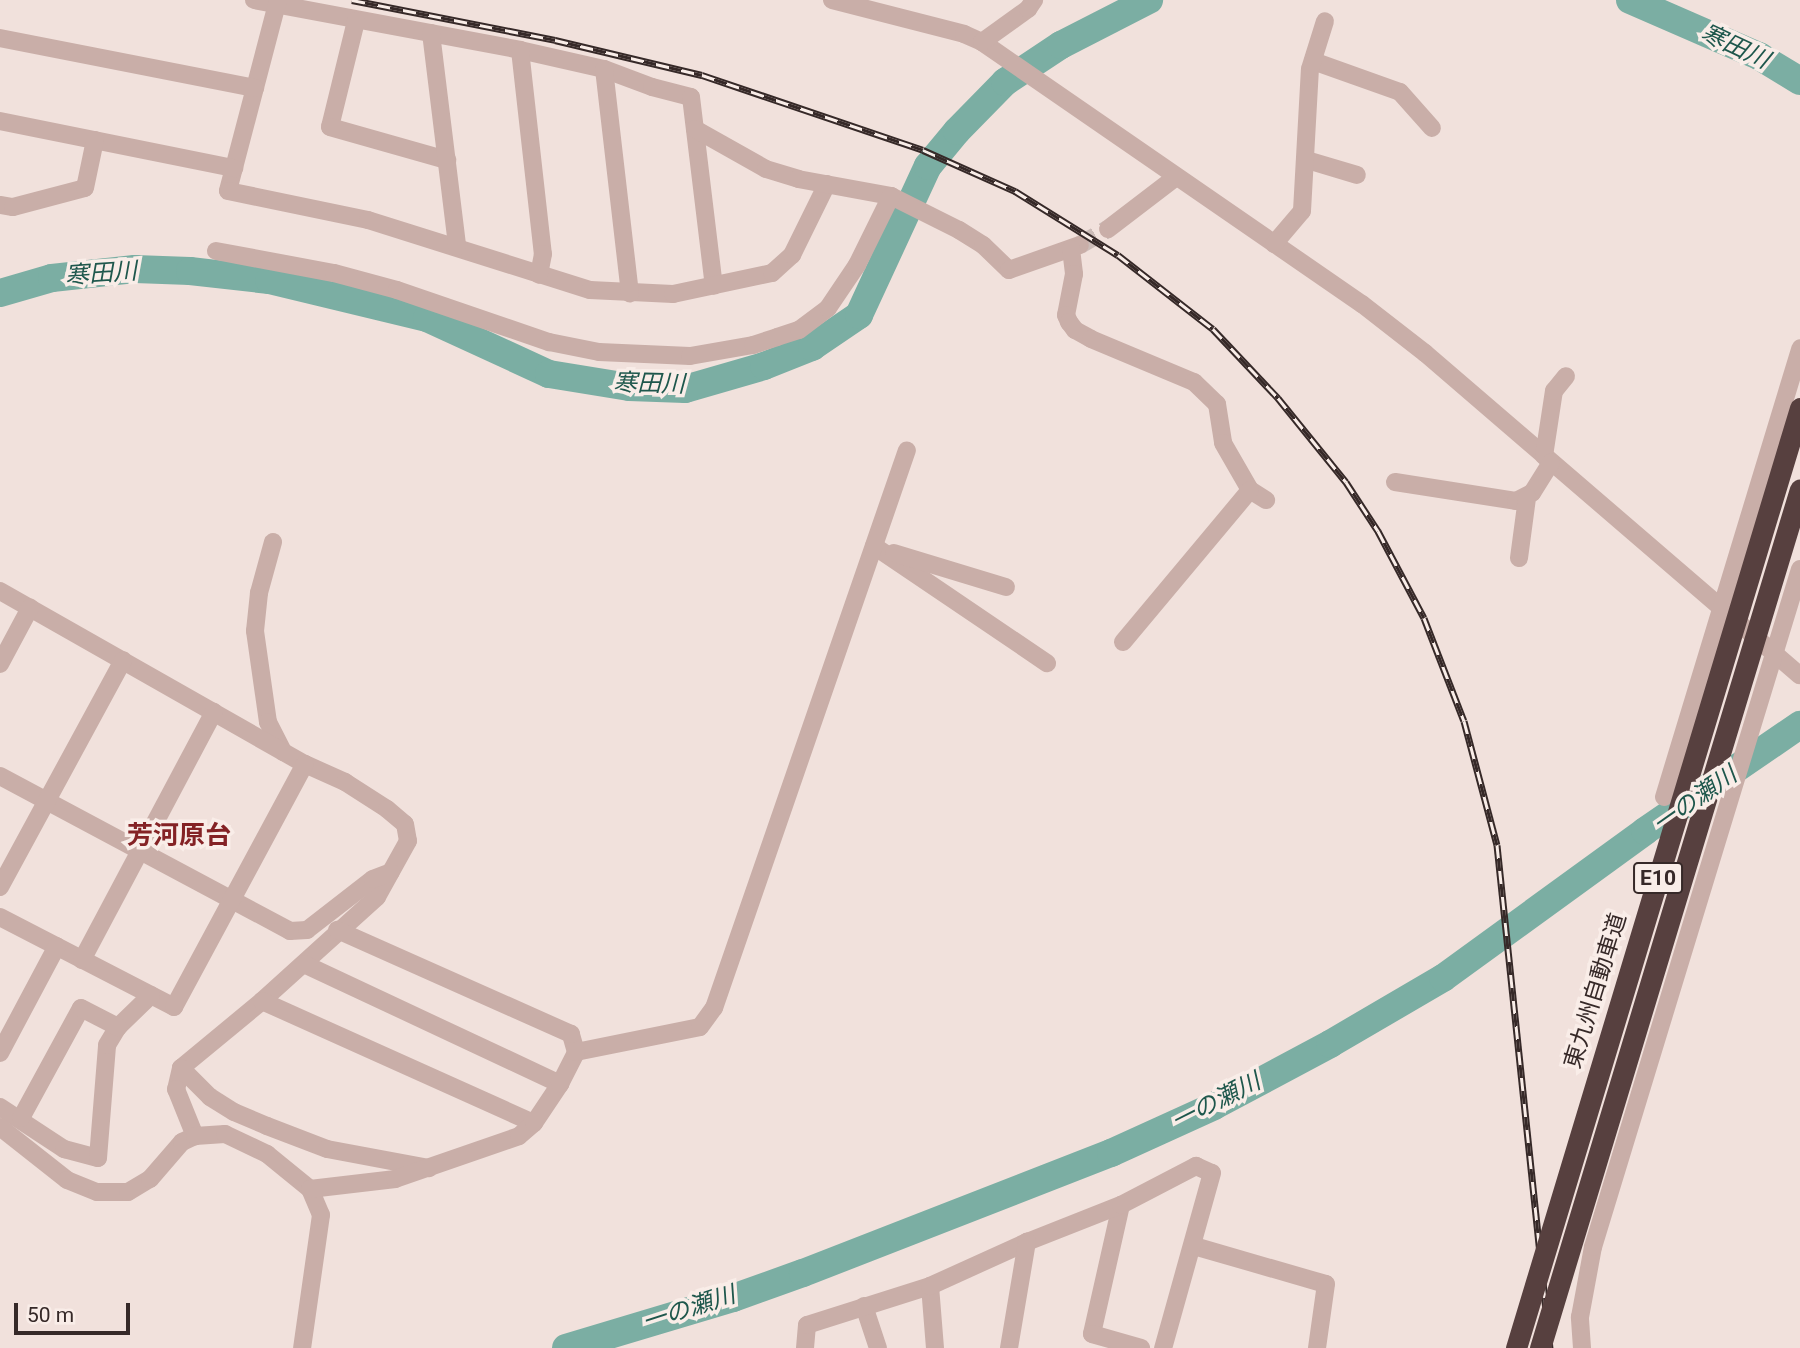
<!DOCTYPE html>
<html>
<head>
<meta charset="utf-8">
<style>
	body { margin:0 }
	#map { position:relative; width:1800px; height:1348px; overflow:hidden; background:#f1e1dc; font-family:Roboto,"Noto Sans JP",sans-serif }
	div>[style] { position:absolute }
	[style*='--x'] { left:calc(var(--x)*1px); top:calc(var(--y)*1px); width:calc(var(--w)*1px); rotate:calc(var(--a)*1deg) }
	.river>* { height:28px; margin:-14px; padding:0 14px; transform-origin:14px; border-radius:14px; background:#7baea3 }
	.minor-tunnel>* { height:18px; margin-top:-9px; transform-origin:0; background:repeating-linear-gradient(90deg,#ccbcb8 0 18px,transparent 0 27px) }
	.minor>* { height:18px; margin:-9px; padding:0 9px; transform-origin:9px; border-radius:9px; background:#c9aea8 }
	.rail>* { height:7px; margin-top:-3.5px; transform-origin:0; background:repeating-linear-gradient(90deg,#f9ede8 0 13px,#362928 0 26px); box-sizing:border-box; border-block:2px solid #362928 }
	.highway-bridge>* { height:21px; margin:-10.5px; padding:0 10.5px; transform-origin:10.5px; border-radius:10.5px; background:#57403f }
	span { translate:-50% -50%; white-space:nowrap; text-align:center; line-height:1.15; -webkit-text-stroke:7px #f9ede8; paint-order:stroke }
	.shield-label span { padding:2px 5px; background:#f9ede8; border:2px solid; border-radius:5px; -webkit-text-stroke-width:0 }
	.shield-label { font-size:21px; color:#362928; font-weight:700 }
	.street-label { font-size:23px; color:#362928 }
	.water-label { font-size:24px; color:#1e574c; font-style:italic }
	.quarter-label { font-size:26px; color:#842225; font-weight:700 }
	.scale { position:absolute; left:14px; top:1303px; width:116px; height:32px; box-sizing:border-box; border:4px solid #362928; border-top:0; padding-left:9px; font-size:21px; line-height:24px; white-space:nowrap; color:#362928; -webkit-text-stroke:5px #f9ede8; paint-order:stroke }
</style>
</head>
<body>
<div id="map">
	<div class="river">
		<i style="--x:1630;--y:0;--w:141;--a:23.5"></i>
		<i style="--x:1759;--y:56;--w:48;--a:31.4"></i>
		<i style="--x:0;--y:293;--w:54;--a:-16.1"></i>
		<i style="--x:52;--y:278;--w:83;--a:-6.2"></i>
		<i style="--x:135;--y:269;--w:55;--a:2.1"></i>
		<i style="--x:190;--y:271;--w:80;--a:6.5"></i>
		<i style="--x:269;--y:280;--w:163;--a:13.5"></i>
		<i style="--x:427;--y:318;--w:134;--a:24.7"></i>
		<i style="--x:549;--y:374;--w:81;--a:9.2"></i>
		<i style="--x:629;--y:387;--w:56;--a:2"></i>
		<i style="--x:685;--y:389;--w:82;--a:-16.2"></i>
		<i style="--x:764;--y:366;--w:52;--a:-21.6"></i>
		<i style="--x:812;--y:347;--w:57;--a:-34.2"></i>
		<i style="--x:859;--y:315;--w:164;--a:-65.2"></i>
		<i style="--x:928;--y:166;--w:45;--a:-50.4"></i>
		<i style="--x:957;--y:131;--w:69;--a:-45.6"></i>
		<i style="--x:1005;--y:82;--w:67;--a:-33.5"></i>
		<i style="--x:1061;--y:45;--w:99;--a:-27.1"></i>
		<i style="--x:566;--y:1348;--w:174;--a:-16.7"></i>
		<i style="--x:733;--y:1298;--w:74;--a:-19.7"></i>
		<i style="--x:803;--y:1273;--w:331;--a:-21.3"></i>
		<i style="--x:1111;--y:1153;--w:113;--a:-24.5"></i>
		<i style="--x:1214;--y:1106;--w:132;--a:-28.1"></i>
		<i style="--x:1330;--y:1044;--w:131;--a:-30.3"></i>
		<i style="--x:1443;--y:978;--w:250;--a:-36"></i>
		<i style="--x:1645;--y:831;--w:188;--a:-34.4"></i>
	</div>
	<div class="minor-tunnel">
		<i style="--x:1080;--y:245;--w:32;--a:-30"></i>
	</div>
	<div class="minor">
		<i style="--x:254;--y:0;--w:271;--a:10.6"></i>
		<i style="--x:520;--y:50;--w:86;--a:12.7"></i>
		<i style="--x:604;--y:69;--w:51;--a:20.6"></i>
		<i style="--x:652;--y:87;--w:40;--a:14.4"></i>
		<i style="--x:691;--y:97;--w:190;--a:83.1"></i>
		<i style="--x:278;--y:0;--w:197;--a:104.7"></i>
		<i style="--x:228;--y:191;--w:143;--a:11.7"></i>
		<i style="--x:368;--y:220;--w:233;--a:17.5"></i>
		<i style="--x:590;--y:290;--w:83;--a:2.8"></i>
		<i style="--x:673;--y:294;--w:101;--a:-12"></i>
		<i style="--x:772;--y:273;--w:27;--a:-42"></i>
		<i style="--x:792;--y:255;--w:79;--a:-63.8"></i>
		<i style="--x:832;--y:0;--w:136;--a:14.4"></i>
		<i style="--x:964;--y:34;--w:20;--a:24"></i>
		<i style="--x:982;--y:42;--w:462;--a:34.6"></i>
		<i style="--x:1362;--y:304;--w:80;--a:37.9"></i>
		<i style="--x:1425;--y:353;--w:494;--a:40.7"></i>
		<i style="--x:356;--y:21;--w:109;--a:103.8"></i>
		<i style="--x:330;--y:127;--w:122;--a:15.8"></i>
		<i style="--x:431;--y:33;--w:215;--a:83"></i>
		<i style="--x:0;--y:38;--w:260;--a:11.1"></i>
		<i style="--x:982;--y:42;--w:57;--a:-35.7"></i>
		<i style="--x:1028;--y:9;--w:11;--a:-56"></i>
		<i style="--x:520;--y:50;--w:205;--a:83.6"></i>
		<i style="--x:543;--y:254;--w:21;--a:101"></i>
		<i style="--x:1313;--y:61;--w:92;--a:19.6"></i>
		<i style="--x:1400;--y:92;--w:48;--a:48.4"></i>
		<i style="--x:604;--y:69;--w:226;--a:83.4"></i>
		<i style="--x:0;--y:121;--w:239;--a:11.4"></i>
		<i style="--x:695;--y:129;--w:81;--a:29.4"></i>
		<i style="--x:766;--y:169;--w:34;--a:17"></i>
		<i style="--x:798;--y:179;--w:95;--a:10.4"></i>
		<i style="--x:891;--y:196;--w:76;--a:26.6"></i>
		<i style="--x:959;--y:230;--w:28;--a:32"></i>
		<i style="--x:983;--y:245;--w:36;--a:44"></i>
		<i style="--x:1009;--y:270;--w:75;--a:-19.4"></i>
		<i style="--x:1307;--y:160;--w:52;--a:16.7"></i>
		<i style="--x:0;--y:205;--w:13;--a:9"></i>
		<i style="--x:13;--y:207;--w:74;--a:-14.8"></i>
		<i style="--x:85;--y:188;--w:49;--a:-78.2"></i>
		<i style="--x:1108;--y:229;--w:86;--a:-37.4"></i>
		<i style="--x:1274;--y:244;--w:43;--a:-49.7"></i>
		<i style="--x:1302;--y:211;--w:142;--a:-86.8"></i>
		<i style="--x:1310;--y:69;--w:50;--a:-72.6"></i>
		<i style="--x:1071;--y:249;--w:25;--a:83"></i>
		<i style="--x:1074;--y:274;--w:42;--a:101"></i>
		<i style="--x:1066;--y:315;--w:8;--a:67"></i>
		<i style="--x:1069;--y:322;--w:10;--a:53"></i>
		<i style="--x:1075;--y:330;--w:18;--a:29"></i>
		<i style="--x:1091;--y:339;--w:112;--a:22.7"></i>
		<i style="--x:1194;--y:382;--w:32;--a:44"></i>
		<i style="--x:1217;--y:404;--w:39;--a:81"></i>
		<i style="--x:1223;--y:443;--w:54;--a:60.1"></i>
		<i style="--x:1250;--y:490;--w:19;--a:32"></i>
		<i style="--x:216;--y:251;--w:120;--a:10.6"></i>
		<i style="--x:334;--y:273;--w:65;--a:15.1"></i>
		<i style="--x:397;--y:290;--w:161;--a:18.9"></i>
		<i style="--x:549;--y:342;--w:51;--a:11.3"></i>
		<i style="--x:599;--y:352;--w:91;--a:2.5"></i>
		<i style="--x:690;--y:356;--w:64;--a:-9.9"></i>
		<i style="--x:753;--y:345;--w:25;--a:-18"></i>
		<i style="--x:777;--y:337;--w:23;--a:-18"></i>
		<i style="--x:799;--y:330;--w:36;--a:-37"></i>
		<i style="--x:828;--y:308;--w:52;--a:-56"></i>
		<i style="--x:857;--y:265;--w:77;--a:-63.8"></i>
		<i style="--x:1544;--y:456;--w:66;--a:-81.3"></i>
		<i style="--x:1554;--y:391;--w:19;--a:-51"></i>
		<i style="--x:1395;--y:482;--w:122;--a:8.9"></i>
		<i style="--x:1516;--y:501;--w:18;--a:-27"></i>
		<i style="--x:1532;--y:493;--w:36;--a:-58"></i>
		<i style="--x:273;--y:542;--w:53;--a:105.4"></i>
		<i style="--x:259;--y:593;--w:38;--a:96"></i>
		<i style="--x:255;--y:631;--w:92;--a:81.9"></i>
		<i style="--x:268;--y:722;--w:34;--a:63"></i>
		<i style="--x:874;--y:546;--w:209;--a:34.1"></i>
		<i style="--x:894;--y:553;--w:117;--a:16.9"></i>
		<i style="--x:1519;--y:558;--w:61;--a:-82.4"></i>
		<i style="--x:0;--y:591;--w:351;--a:29.6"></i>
		<i style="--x:305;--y:764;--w:44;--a:24.2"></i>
		<i style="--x:345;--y:782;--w:50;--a:32.7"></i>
		<i style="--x:387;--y:809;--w:23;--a:40"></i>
		<i style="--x:405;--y:824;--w:17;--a:80"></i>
		<i style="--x:408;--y:841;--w:64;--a:119"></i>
		<i style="--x:377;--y:897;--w:155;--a:137.9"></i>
		<i style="--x:262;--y:1001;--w:105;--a:140.4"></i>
		<i style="--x:181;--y:1068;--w:22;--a:103"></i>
		<i style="--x:176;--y:1089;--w:51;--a:68"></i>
		<i style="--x:1123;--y:642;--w:198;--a:-50.1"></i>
		<i style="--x:0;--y:664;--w:64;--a:-61.8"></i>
		<i style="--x:0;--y:776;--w:329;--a:28.1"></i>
		<i style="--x:290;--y:931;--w:17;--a:-3"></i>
		<i style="--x:307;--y:930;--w:83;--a:-37.7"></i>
		<i style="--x:373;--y:879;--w:19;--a:-21"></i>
		<i style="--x:1664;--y:797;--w:469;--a:-73.1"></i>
		<i style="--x:0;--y:887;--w:258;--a:-61.5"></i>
		<i style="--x:0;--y:917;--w:196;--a:27.3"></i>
		<i style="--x:174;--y:1007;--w:276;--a:-61.7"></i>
		<i style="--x:82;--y:960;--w:281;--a:-62"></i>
		<i style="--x:304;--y:964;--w:283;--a:25.1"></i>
		<i style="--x:262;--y:1001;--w:298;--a:24.2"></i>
		<i style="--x:576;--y:1052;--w:126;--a:-11.4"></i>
		<i style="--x:700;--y:1027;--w:24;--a:-54"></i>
		<i style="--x:714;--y:1008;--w:590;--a:-70.92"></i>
		<i style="--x:0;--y:1053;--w:121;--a:-62"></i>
		<i style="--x:181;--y:1068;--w:41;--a:45"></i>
		<i style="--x:210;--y:1097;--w:28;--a:32"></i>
		<i style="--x:234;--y:1112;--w:36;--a:23"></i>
		<i style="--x:267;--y:1126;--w:64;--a:21"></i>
		<i style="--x:327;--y:1149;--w:104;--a:10.6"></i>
		<i style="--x:0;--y:1107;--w:77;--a:33.3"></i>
		<i style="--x:64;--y:1149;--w:35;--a:15"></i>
		<i style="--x:98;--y:1158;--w:113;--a:-85.4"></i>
		<i style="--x:107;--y:1045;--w:21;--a:-59"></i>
		<i style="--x:118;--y:1027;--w:46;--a:-44.1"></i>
		<i style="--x:21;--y:1118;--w:125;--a:-61.4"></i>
		<i style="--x:81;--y:1008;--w:42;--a:27.2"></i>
		<i style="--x:0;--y:1127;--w:85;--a:38.3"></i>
		<i style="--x:67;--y:1180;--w:32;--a:22"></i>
		<i style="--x:97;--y:1192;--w:31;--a:0"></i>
		<i style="--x:128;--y:1192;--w:26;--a:-31"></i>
		<i style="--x:150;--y:1179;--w:49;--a:-49.1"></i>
		<i style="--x:182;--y:1142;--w:14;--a:-25"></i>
		<i style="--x:195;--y:1136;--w:30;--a:-4"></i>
		<i style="--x:225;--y:1134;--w:47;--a:25.5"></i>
		<i style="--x:267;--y:1154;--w:55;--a:39.1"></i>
		<i style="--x:310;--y:1189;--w:28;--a:67"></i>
		<i style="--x:321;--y:1215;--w:134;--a:98.1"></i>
		<i style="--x:310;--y:1189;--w:86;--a:-6.7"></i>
		<i style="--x:395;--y:1179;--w:131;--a:-19.1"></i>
		<i style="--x:519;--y:1136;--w:20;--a:-41"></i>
		<i style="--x:534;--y:1123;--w:47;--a:-56.3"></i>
		<i style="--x:560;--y:1084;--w:36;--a:-63"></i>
		<i style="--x:576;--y:1052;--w:19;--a:-106"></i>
		<i style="--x:571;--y:1034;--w:256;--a:-156"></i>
		<i style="--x:1121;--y:1205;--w:132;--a:102.7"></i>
		<i style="--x:1092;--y:1334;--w:51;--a:15.9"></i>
		<i style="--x:1194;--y:1246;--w:137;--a:16.1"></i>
		<i style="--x:1326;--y:1284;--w:65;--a:98"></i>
		<i style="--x:930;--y:1286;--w:62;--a:85.4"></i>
		<i style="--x:864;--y:1306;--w:44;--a:71.6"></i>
		<i style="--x:805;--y:1348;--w:23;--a:-85"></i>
		<i style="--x:807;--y:1325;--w:129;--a:-17.6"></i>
		<i style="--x:930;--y:1286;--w:107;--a:-24.4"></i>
		<i style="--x:1027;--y:1242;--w:101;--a:-21.5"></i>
		<i style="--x:1121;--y:1205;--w:85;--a:-27.5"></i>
		<i style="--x:1196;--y:1166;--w:17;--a:24"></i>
		<i style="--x:1212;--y:1173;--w:182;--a:105.6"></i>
		<i style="--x:1009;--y:1348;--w:108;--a:-80.4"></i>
		<i style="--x:1582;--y:1348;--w:31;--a:-94"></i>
		<i style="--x:1580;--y:1317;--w:71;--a:-79.5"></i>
		<i style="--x:1593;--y:1247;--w:709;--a:-73.02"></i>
	</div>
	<div class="rail">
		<i style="--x:352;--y:0;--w:207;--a:11.1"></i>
		<i style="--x:555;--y:40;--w:151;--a:13.4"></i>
		<i style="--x:702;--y:75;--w:233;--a:18.7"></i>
		<i style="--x:923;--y:150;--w:101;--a:24"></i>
		<i style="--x:1015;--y:191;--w:121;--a:31.9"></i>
		<i style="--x:1118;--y:255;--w:120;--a:37.9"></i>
		<i style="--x:1213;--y:329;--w:95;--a:46.7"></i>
		<i style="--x:1278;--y:398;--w:108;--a:51"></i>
		<i style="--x:1346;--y:482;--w:59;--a:56.9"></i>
		<i style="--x:1378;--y:531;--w:98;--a:62.1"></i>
		<i style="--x:1424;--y:618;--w:110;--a:68.8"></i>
		<i style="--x:1464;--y:721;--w:128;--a:75.1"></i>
		<i style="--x:1497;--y:845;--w:506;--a:83.99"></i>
	</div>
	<div class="highway-bridge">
		<i style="--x:1516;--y:1348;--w:982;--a:-73.19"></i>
		<i style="--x:1540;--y:1348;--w:897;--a:-73.16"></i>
	</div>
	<div class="shield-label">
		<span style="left:1658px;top:878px">E10</span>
	</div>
	<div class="street-label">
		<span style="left:1596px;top:991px;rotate:-73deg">東九州自動車道</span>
	</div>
	<div class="water-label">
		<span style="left:1735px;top:47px;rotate:25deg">寒田川</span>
		<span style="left:101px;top:274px;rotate:-4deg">寒田川</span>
		<span style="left:649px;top:384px;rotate:1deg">寒田川</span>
		<span style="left:1695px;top:800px;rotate:-35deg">一の瀬川</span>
		<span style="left:1216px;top:1102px;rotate:-27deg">一の瀬川</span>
		<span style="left:689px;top:1309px;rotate:-18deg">一の瀬川</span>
	</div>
	<div class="quarter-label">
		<span style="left:179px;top:836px">芳河原台</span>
	</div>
	<div class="scale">50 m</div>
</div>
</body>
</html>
